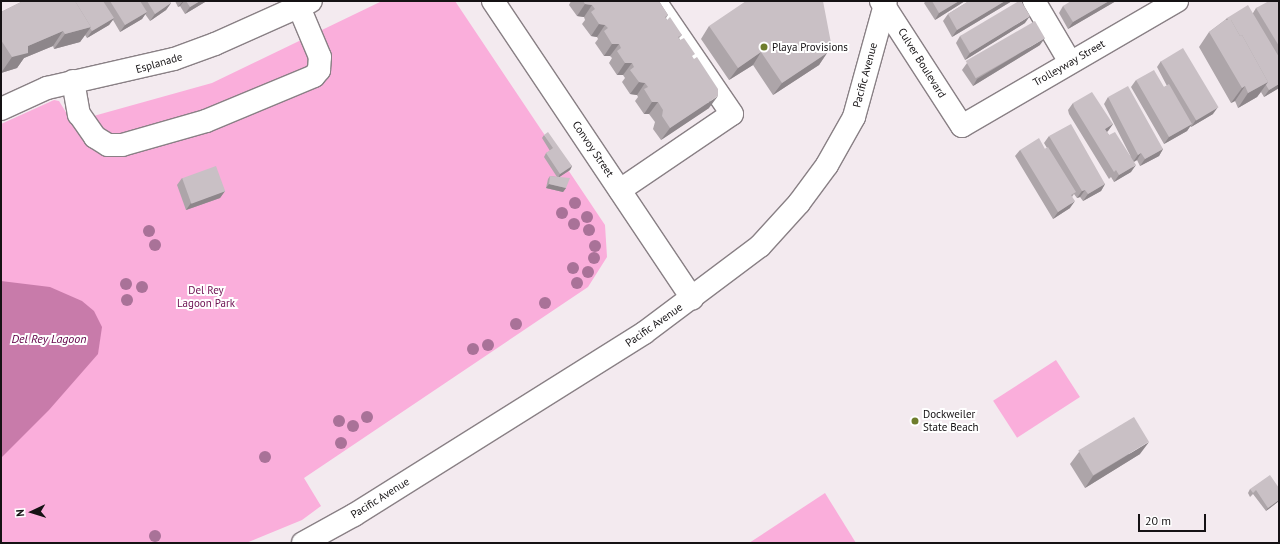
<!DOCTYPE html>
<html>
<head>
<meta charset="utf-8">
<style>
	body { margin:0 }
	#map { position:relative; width:1280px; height:544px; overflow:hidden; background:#f3eaef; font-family:"PT Sans",sans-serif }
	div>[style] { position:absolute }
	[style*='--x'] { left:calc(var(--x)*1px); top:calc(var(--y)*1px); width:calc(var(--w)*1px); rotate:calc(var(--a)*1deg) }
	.green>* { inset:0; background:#faaedb; transform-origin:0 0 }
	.water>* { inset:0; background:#c87baa }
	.roads { filter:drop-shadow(1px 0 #898085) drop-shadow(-1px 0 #898085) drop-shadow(0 1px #898085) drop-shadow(0 -1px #898085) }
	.minor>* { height:22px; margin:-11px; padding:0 11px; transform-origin:11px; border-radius:11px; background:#fff }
	.trees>* { width:12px; height:12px; margin:-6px; border-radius:50%; background:#a97298 }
	.wall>* { inset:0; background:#ada5a9 }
	.shaded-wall>* { inset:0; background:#8d868a }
	.building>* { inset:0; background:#c9c0c5; transform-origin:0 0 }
	.dots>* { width:11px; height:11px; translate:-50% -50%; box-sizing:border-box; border:2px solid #fff; border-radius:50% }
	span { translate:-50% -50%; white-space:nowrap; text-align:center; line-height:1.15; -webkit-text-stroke:4px #fff; paint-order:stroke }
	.poi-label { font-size:11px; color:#151214 }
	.left { translate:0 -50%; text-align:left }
	.street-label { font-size:11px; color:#151214 }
	.park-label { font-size:11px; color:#6d1051 }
	.water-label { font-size:12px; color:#610047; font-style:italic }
	.frame { position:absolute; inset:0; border:2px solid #151214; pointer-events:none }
	.north { position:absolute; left:12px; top:492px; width:40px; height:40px; -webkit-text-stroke:3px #fff; paint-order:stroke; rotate:266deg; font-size:11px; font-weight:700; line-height:16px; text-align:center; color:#151214 }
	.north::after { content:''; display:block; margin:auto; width:14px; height:18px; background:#151214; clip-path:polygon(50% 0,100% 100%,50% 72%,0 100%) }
	.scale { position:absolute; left:1138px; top:514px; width:68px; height:18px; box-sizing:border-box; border:2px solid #151214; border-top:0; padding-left:5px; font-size:12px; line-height:14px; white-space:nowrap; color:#151214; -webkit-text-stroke:3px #fff; paint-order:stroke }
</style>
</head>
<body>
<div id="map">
	<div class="green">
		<i style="clip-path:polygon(382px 1px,455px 1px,605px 225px,607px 257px,588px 287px,304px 478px,321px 506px,302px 520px,246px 543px,1px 543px,1px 124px,54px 100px,59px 101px,72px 122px,212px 83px)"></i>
		<i style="left:1056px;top:360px;width:44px;height:75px;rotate:57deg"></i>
		<i style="clip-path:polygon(825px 493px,856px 543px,749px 543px)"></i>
	</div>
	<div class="water">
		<i style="clip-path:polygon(1px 281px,50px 287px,82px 301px,94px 311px,102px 327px,98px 354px,49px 410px,1px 458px)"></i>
	</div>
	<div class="roads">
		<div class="minor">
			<i style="--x:493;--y:1;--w:358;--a:56.2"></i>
			<i style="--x:881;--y:1;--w:149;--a:57.1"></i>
			<i style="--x:962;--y:126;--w:249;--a:-30.2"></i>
			<i style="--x:1034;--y:1;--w:71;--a:59.5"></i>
			<i style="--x:73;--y:81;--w:34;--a:80"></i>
			<i style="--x:79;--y:114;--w:28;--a:55"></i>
			<i style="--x:95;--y:137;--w:15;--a:32"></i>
			<i style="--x:108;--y:145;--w:14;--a:0"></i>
			<i style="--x:122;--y:145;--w:87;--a:-15.9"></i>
			<i style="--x:206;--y:121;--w:117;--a:-22.6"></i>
			<i style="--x:314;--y:76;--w:8;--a:-50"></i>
			<i style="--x:319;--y:70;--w:13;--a:-86"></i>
			<i style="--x:320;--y:57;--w:54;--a:-112.8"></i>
			<i style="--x:1;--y:109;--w:51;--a:-24.5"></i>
			<i style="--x:47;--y:88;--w:130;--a:-12.9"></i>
			<i style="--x:174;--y:59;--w:44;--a:-20.1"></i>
			<i style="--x:215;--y:44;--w:105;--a:-24.1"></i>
			<i style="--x:620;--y:190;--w:135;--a:-34.2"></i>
			<i style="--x:732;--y:114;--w:137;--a:-124.3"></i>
			<i style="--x:303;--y:543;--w:58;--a:-28.8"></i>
			<i style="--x:354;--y:515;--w:342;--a:-32.1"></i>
			<i style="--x:644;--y:333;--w:145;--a:-36.9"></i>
			<i style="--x:760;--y:246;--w:58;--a:-47.8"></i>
			<i style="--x:799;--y:203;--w:47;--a:-53.6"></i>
			<i style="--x:827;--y:165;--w:55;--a:-60.6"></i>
			<i style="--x:854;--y:117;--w:120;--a:-74.6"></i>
		</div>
	</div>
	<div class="trees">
		<i style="left:575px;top:203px"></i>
		<i style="left:562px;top:213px"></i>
		<i style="left:587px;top:217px"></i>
		<i style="left:574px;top:224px"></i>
		<i style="left:589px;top:230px"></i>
		<i style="left:149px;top:231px"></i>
		<i style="left:155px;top:245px"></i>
		<i style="left:595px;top:246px"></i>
		<i style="left:594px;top:258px"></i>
		<i style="left:573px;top:268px"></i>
		<i style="left:588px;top:272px"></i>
		<i style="left:577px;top:283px"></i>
		<i style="left:126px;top:284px"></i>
		<i style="left:142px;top:287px"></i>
		<i style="left:127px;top:300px"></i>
		<i style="left:545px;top:303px"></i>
		<i style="left:516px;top:324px"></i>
		<i style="left:488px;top:345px"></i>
		<i style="left:473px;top:349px"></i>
		<i style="left:367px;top:417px"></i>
		<i style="left:339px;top:421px"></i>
		<i style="left:353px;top:426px"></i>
		<i style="left:341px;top:443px"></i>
		<i style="left:265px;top:457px"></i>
		<i style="left:155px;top:536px"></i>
	</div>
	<div class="wall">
		<i style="clip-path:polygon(23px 1px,169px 1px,171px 3px,166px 10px,150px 21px,145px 14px,142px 19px,120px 32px,113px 20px,109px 25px,87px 38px,85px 35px,80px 42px,54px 49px,53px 46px,24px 58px,17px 68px,1px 73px,1px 12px)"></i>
		<i style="clip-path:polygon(175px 1px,205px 1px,205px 2px,185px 14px,180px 6px,178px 7px)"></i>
		<i style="clip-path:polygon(571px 1px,659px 1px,668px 15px,666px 18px,667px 20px,682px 35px,679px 38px,692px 58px,709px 108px,661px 140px,653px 129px,655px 122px,649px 114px,644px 114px,635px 101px,638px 97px,637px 95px,630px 94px,622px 82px,625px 78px,623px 75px,617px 75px,609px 63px,612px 58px,610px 56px,604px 56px,595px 43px,598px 39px,597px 37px,591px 36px,582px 24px,585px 20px,584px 17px,577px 16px,569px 5px)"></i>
		<i style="clip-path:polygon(926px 1px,965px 1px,935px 20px,924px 3px)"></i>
		<i style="clip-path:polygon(969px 1px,1012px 1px,952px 37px,943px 21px,948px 14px)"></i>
		<i style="clip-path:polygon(1116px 1px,1068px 29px,1059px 13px,1063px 6px)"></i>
		<i style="clip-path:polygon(1279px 3px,1279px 88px,1264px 97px,1261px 92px,1257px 97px,1238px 108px,1235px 101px,1231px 103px,1199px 47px,1209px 32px,1225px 20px,1227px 18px,1253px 13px,1256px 8px)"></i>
		<i style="clip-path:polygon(1025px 23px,965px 60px,956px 43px,960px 36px)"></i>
		<i style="clip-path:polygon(709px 26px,831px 43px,827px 49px,827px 53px,819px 65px,773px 95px,753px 65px,729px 80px,701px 39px)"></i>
		<i style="clip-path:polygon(1040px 45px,973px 86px,962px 70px,967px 63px)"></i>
		<i style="clip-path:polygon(1161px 61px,1213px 114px,1191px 127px,1190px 126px,1187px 131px,1164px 144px,1131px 87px,1136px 80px,1164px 87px,1167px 86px,1157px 67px)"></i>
		<i style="clip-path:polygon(1108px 97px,1163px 149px,1159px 156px,1140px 166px,1137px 160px,1134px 162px,1131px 172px,1114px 182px,1111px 177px,1109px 179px,1069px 114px,1068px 110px,1073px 103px,1113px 124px,1107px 132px,1109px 135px,1131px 157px,1104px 104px)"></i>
		<i style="clip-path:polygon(544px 135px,572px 166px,570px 170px,559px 177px,566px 188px,563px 192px,546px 188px,548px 179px,550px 176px,557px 177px,544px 157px,546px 153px,550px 151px,542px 138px)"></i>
		<i style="clip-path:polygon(1049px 136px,1105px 184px,1101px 191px,1083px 201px,1080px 197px,1077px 198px,1074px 194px,1072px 197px,1070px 208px,1053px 219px,1015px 156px,1020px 150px,1045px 149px,1047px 148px,1044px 143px)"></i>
		<i style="clip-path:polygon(182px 178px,225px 191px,220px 198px,186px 210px,177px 185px)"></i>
		<i style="clip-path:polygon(1079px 452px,1140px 454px,1085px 488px,1070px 464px)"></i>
		<i style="clip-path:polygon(1279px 488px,1279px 501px,1266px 511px,1253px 494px,1250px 497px,1248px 493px,1250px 489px)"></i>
	</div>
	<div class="shaded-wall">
		<i style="clip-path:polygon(183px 1px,184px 1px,180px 6px,178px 7px)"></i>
		<i style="clip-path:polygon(200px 1px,205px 1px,205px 2px,185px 14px,190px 7px)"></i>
		<i style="clip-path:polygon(959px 1px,965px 1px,935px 20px,939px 13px)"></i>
		<i style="clip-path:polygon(1005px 1px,1012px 1px,952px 37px,957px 30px)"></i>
		<i style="clip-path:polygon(1109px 1px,1116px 1px,1068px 29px,1073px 22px)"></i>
		<i style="clip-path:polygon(171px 3px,166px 10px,150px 21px,155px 14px)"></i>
		<i style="clip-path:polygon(585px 4px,592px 5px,584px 17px,577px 16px)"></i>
		<i style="clip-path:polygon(147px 12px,142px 19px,120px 32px,125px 25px)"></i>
		<i style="clip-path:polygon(1030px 16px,1025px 23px,965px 60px,970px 53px)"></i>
		<i style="clip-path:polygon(114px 18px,109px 25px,87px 38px,92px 31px)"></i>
		<i style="clip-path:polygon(599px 24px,605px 25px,597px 37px,591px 36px)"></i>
		<i style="clip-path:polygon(91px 27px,80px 42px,54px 49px,65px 34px)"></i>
		<i style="clip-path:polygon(63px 31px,53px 46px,24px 58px,17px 68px,1px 73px,12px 57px,28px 46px)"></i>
		<i style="clip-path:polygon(1045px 38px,1040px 45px,973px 86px,977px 79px)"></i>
		<i style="clip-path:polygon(831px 43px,822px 56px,826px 44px)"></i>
		<i style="clip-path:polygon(612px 44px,619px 44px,610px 56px,604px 56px)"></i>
		<i style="clip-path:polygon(761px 52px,753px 65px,729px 80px,738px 68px)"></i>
		<i style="clip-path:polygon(827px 53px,819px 65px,773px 95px,782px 83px)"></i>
		<i style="clip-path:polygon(625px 63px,632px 63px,623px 75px,617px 75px)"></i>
		<i style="clip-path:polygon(639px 82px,645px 83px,637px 95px,630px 94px)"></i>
		<i style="clip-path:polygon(1268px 82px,1257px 97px,1238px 108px,1248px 93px)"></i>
		<i style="clip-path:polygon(1279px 84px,1279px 88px,1264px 97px,1269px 90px)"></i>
		<i style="clip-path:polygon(1245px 86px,1235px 101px,1231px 103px,1242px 88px)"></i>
		<i style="clip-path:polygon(718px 96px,709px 108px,661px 140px,670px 128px)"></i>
		<i style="clip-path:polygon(652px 102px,658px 102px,649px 114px,644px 114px)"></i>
		<i style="clip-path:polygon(1218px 107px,1213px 114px,1191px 127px,1196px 120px)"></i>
		<i style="clip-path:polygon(1113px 124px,1108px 131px,1100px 136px,1105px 129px)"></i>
		<i style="clip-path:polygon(1192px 124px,1187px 131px,1164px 144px,1169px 137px)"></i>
		<i style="clip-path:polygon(1163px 149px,1159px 156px,1140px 166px,1145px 159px)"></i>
		<i style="clip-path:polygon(1141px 153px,1137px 160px,1133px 162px,1138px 155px)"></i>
		<i style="clip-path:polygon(1136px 165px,1131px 172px,1114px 182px,1119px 175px)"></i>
		<i style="clip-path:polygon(572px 166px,570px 170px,558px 178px,560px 174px)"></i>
		<i style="clip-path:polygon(549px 184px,566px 188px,563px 192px,546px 188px)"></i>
		<i style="clip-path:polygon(1105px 184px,1101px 191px,1083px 201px,1088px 194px)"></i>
		<i style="clip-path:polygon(1085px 190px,1080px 197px,1077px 198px,1082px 191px)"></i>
		<i style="clip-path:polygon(225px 191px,220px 198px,186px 210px,191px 203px)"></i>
		<i style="clip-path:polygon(1075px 201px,1070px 208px,1053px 219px,1058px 212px)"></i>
		<i style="clip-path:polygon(1149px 442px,1140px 454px,1085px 488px,1093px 476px)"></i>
		<i style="clip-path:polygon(1279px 500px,1279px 501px,1266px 511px,1268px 508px)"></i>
	</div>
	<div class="building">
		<i style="clip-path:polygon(23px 1px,75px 1px,91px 27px,65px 34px,63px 31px,28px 46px,28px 53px,12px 57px,1px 40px,1px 12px)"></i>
		<i style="clip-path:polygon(75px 1px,103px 1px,114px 18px,92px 31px,90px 28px,91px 27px)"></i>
		<i style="clip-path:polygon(110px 1px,140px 1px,147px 12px,125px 25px)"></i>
		<i style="clip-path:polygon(147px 1px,169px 1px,171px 3px,155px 14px)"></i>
		<i style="clip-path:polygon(186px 1px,200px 1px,190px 7px)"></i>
		<i style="clip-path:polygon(583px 1px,659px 1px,668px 15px,665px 17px,667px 20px,670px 17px,682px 35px,678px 37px,680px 40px,684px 38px,695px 54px,692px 56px,694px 59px,697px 57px,718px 89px,718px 96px,670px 128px,662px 116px,663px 110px,658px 102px,652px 102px,644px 89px,648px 87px,645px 83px,639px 82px,630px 70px,634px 67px,632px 63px,625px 63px,617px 51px,621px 48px,619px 44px,612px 44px,604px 31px,608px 28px,605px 25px,599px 24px,591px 12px,595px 9px,592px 5px,585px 4px)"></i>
		<i style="clip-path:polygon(746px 1px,823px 1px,831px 43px,826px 44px,827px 53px,782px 83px,761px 52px,738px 68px,709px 26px)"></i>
		<i style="clip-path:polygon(932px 1px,959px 1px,939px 13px)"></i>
		<i style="clip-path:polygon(969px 1px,1005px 1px,957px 30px,948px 14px)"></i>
		<i style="clip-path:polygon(1019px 1px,1021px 1px,1030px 16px,970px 53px,960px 36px)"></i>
		<i style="clip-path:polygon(1071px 1px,1109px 1px,1073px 22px,1063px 6px)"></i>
		<i style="clip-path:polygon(1269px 1px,1278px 1px,1279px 3px,1279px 46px,1256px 8px)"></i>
		<i style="clip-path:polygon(1248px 5px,1279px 57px,1279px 84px,1269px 90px,1266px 85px,1268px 82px,1242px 35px,1240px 36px,1231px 20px,1228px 20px,1227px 18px)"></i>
		<i style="clip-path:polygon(1225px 20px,1231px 20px,1240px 36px,1242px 35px,1268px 82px,1248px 93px,1245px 86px,1242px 88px,1209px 32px)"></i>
		<i style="left:1035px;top:21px;width:20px;height:80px;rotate:60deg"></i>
		<i style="left:1183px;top:48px;width:69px;height:26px;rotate:59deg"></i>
		<i style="clip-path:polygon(1154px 70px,1164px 87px,1169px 84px,1192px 124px,1169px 137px,1136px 80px)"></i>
		<i style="clip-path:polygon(1128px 86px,1163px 149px,1145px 159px,1141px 153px,1138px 155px,1108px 97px)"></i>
		<i style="clip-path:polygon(1092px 92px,1113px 124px,1105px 129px,1109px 135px,1115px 132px,1136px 165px,1119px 175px,1116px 170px,1114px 172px,1074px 107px,1073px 103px)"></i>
		<i style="clip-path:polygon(1071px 124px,1105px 184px,1088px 194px,1085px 190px,1082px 191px,1049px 136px)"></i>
		<i style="clip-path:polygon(548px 132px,572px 166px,560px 174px,546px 153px,553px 148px,544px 135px)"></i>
		<i style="clip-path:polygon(1039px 138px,1045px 149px,1048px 147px,1076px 192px,1071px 195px,1075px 201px,1058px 212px,1020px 150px)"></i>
		<i style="left:216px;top:166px;width:27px;height:36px;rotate:70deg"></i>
		<i style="clip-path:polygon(550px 176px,570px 178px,566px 188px,549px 184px)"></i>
		<i style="left:1134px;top:417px;width:29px;height:65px;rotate:59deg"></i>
		<i style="clip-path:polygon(1270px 475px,1279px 488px,1279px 500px,1268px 508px,1256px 490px,1253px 493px,1250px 489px)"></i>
	</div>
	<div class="dots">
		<i style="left:764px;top:47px;background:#6e7d2c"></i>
		<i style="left:915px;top:421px;background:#6e7d2c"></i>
	</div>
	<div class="poi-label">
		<span class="left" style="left:772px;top:47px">Playa Provisions</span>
		<span class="left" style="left:923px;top:421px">Dockweiler<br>State Beach</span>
	</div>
	<div class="street-label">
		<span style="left:159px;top:63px;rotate:-16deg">Esplanade</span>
		<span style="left:922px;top:63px;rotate:58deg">Culver Boulevard</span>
		<span style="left:1069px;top:63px;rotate:-30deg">Trolleyway Street</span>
		<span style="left:865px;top:75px;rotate:-75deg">Pacific Avenue</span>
		<span style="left:593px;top:149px;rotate:56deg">Convoy Street</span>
		<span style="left:654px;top:325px;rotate:-35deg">Pacific Avenue</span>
		<span style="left:380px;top:498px;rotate:-32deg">Pacific Avenue</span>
	</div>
	<div class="park-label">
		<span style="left:206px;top:297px">Del Rey<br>Lagoon Park</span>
	</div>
	<div class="water-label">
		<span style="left:49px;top:339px">Del Rey Lagoon</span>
	</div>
	<div class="frame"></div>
	<div class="north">N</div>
	<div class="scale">20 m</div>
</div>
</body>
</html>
